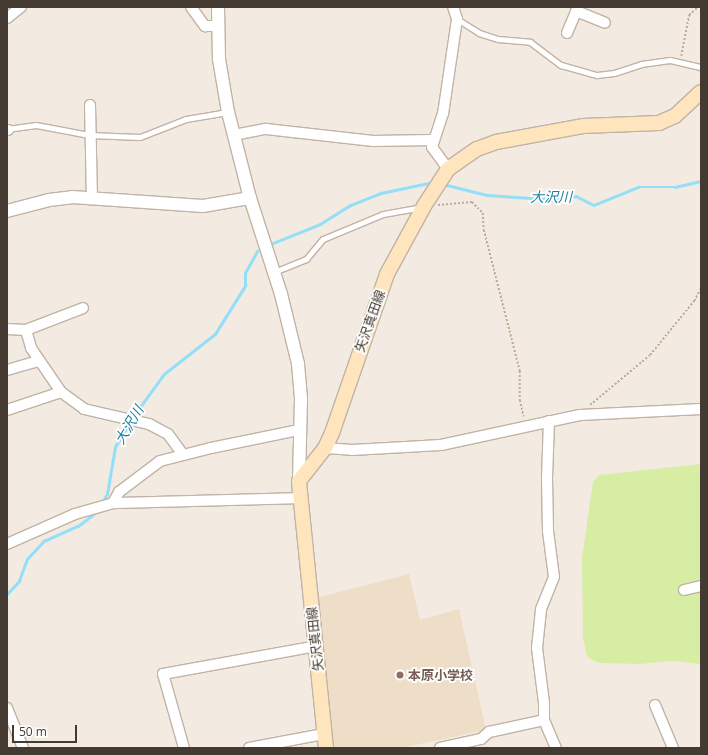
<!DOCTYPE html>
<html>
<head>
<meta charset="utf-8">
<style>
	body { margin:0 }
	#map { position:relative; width:708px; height:755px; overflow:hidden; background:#f3eae1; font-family:"Open Sans","Noto Sans JP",sans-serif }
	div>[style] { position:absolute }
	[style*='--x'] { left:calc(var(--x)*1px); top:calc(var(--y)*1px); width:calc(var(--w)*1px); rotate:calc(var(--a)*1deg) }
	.education>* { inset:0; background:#eedec8 }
	.green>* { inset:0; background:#d7eda4 }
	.stream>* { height:2.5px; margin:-1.25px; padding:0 1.25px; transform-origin:1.25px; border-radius:1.25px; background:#94dff8 }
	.path>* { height:1.5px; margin-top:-0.75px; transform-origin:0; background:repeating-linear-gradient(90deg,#c2aa92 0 2px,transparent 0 4px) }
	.roads { filter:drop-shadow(1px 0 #c1b3a5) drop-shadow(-1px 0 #c1b3a5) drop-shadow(0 1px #c1b3a5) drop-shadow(0 -1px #c1b3a5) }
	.service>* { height:5px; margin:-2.5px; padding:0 2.5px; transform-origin:2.5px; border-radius:2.5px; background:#fff }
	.minor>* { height:10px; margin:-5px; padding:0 5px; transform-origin:5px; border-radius:5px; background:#fff }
	.tertiary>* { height:12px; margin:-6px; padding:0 6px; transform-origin:6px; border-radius:6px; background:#fff }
	.secondary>* { height:14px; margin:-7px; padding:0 7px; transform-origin:7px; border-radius:7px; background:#ffe5be }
	.dots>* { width:11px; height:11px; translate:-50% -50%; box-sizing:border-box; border:2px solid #fff; border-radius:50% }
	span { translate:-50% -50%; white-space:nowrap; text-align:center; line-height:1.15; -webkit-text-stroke:3.5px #fff; paint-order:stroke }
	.street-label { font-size:13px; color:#443a31 }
	.education-label { font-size:13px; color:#785e54; font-weight:700 }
	.left { translate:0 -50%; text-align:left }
	.water-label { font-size:14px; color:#1d7fa2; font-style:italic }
	.frame { position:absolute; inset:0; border:8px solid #443a31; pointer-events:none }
	.scale { position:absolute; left:12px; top:725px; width:65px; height:18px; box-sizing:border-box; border:2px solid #443a31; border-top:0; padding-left:5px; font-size:12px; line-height:14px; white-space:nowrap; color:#443a31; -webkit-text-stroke:3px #fff; paint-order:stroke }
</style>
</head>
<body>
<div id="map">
	<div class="education">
		<i style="clip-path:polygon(409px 574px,420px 620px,459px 609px,486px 730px,401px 748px,334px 748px,316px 598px)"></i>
	</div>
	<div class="green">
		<i style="clip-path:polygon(701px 464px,701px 664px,673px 661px,640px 664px,600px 663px,592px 660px,587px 656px,583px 639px,582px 558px,593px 482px,599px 475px)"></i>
	</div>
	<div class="stream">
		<i style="--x:443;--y:184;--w:45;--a:14"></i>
		<i style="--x:487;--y:195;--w:60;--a:3.8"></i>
		<i style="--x:547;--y:199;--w:29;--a:-6"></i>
		<i style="--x:576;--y:196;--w:20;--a:27"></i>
		<i style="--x:594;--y:205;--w:48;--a:-22.2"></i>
		<i style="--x:638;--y:187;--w:37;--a:0"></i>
		<i style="--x:675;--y:187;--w:27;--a:-13"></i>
		<i style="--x:271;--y:244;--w:53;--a:-22.2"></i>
		<i style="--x:320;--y:224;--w:36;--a:-32"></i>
		<i style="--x:351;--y:205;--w:32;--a:-22"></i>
		<i style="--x:381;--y:193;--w:53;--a:-11.9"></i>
		<i style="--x:132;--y:418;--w:54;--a:-54"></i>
		<i style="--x:164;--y:374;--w:65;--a:-38.1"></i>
		<i style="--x:215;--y:334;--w:57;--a:-58"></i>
		<i style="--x:245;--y:286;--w:13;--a:-90"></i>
		<i style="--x:245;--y:273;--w:25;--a:-61"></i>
		<i style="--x:102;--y:503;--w:10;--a:-61"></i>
		<i style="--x:107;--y:494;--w:48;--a:-80.3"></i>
		<i style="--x:115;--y:447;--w:29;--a:-59"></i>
		<i style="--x:7;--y:594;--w:18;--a:-47"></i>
		<i style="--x:19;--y:581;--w:23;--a:-70"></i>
		<i style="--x:27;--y:559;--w:25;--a:-47"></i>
		<i style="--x:44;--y:541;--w:37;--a:-24"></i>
		<i style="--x:78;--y:526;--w:25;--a:-37"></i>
	</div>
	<div class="path">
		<i style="--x:681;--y:56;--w:42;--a:-79"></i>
		<i style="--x:689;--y:15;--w:12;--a:-42"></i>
		<i style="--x:438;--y:205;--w:34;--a:-5"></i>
		<i style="--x:472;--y:202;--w:16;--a:45"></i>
		<i style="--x:483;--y:213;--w:17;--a:87"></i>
		<i style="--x:484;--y:230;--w:146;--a:75.7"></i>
		<i style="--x:520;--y:371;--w:29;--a:90"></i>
		<i style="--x:520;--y:400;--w:17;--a:77"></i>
		<i style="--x:590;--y:405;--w:78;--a:-39.8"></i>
		<i style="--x:650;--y:355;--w:70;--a:-50.8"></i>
		<i style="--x:694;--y:301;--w:15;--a:-62"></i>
	</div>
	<div class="roads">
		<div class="service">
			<i style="--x:457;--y:19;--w:26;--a:32"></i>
			<i style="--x:479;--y:33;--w:20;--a:18"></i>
			<i style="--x:498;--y:39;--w:32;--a:5"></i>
			<i style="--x:530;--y:42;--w:39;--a:37"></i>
			<i style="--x:561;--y:65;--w:37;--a:16"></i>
			<i style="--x:597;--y:75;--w:17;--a:-7"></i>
			<i style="--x:614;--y:73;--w:28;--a:-18"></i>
			<i style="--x:641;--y:64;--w:29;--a:-8"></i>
			<i style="--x:670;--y:60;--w:32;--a:13"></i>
			<i style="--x:7;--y:129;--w:29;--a:-8"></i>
			<i style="--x:36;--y:125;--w:54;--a:10.7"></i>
			<i style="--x:89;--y:135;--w:51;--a:2.2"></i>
			<i style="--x:140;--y:137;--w:49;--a:-21.4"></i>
			<i style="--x:186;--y:119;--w:42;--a:-9.7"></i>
			<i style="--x:274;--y:272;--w:35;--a:-22"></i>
			<i style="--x:306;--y:259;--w:26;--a:-50"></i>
			<i style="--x:323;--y:239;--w:65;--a:-22.6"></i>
			<i style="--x:383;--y:214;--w:40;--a:-10"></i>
		</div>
		<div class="minor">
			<i style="--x:191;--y:7;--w:24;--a:54"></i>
			<i style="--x:205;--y:26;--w:13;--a:0"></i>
			<i style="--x:576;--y:11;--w:31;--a:22"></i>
			<i style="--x:7;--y:18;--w:18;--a:-38"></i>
			<i style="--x:567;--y:33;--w:28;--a:-67"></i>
			<i style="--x:90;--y:105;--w:92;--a:88.8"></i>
			<i style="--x:7;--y:130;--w:1;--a:0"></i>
			<i style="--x:234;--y:135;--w:33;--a:-11"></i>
			<i style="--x:266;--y:129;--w:108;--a:6.4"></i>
			<i style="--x:373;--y:141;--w:60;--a:-1"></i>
			<i style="--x:448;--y:169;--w:27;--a:-126"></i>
			<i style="--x:432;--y:147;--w:35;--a:-72"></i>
			<i style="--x:443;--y:114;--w:96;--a:-81.6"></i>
			<i style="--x:457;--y:19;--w:13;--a:-108"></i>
			<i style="--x:7;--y:329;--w:19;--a:3"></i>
			<i style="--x:26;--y:330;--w:61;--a:-21.1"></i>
			<i style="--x:26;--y:330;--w:19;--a:74"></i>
			<i style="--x:31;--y:348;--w:53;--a:55.7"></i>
			<i style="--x:61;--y:392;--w:29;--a:36"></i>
			<i style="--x:84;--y:409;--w:67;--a:13"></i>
			<i style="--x:149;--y:424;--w:21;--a:28"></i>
			<i style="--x:168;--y:434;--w:26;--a:54"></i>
			<i style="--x:7;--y:370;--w:33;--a:-16"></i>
			<i style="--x:7;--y:410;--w:57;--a:-18.4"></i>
			<i style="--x:549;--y:421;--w:57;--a:92"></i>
			<i style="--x:547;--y:478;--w:53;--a:88.9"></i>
			<i style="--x:548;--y:531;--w:46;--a:82.6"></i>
			<i style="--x:554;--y:577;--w:35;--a:112"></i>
			<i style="--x:541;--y:610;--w:38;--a:96"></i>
			<i style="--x:537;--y:648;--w:55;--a:82.7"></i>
			<i style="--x:544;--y:703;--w:17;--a:90"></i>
			<i style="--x:544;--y:720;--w:30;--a:67"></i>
			<i style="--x:325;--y:448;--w:27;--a:4"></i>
			<i style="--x:352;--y:450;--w:89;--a:-3.2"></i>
			<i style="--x:441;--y:445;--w:142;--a:-12.2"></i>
			<i style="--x:580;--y:415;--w:121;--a:-2.8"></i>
			<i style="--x:113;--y:503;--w:13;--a:-61"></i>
			<i style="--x:119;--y:492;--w:51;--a:-37.1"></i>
			<i style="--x:160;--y:461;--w:53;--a:-14.3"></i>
			<i style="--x:211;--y:448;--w:90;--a:-11.6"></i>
			<i style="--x:7;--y:544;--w:74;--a:-23.8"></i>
			<i style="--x:75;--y:514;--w:40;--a:-16"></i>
			<i style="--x:113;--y:503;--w:186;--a:-1.5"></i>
			<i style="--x:684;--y:590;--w:17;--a:-13"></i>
			<i style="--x:655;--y:705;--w:47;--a:67.3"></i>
			<i style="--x:7;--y:708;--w:43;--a:68.2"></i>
			<i style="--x:184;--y:748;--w:77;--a:-105.8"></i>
			<i style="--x:163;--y:674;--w:157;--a:-10.3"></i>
			<i style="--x:249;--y:748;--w:76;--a:-10.6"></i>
			<i style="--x:440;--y:748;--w:42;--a:-12.4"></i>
			<i style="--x:481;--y:739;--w:11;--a:-41"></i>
			<i style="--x:489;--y:732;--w:56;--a:-12.3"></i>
		</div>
		<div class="tertiary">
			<i style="--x:218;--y:7;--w:52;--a:88.9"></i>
			<i style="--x:219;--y:59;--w:54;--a:80.4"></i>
			<i style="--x:228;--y:112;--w:89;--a:75.7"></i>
			<i style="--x:250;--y:198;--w:101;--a:72.1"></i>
			<i style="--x:281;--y:294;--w:72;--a:76.3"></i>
			<i style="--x:298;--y:364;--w:35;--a:85"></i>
			<i style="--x:301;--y:399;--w:82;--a:91.4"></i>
			<i style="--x:7;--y:211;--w:43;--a:-14.7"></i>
			<i style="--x:49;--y:200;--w:23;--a:-7"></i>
			<i style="--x:72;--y:197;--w:131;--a:3.9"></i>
			<i style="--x:203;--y:206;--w:48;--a:-9.7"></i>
		</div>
		<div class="secondary">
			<i style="--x:326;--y:748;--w:268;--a:-95.8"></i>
			<i style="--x:299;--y:481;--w:42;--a:-51.8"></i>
			<i style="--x:325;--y:448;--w:17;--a:-65"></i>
			<i style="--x:332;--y:433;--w:168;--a:-70.9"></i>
			<i style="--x:387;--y:274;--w:77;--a:-61.4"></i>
			<i style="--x:424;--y:206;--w:44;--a:-57"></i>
			<i style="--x:448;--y:169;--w:35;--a:-35"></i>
			<i style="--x:477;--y:149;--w:20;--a:-20"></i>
			<i style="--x:496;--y:142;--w:88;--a:-10.4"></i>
			<i style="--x:583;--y:126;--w:76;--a:-2.3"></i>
			<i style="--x:659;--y:123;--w:17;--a:-24"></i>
			<i style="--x:675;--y:116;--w:35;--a:-43"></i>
		</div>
	</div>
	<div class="dots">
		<i style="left:400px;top:675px;background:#8d6e63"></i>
	</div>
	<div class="street-label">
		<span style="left:370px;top:321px;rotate:-70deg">矢沢真田線</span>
		<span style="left:315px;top:639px;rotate:-96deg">矢沢真田線</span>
	</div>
	<div class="education-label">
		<span class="left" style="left:408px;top:675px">本原小学校</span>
	</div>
	<div class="water-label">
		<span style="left:551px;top:197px">大沢川</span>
		<span style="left:129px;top:425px;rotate:-59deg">大沢川</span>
	</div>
	<div class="frame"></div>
	<div class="scale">50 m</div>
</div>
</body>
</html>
